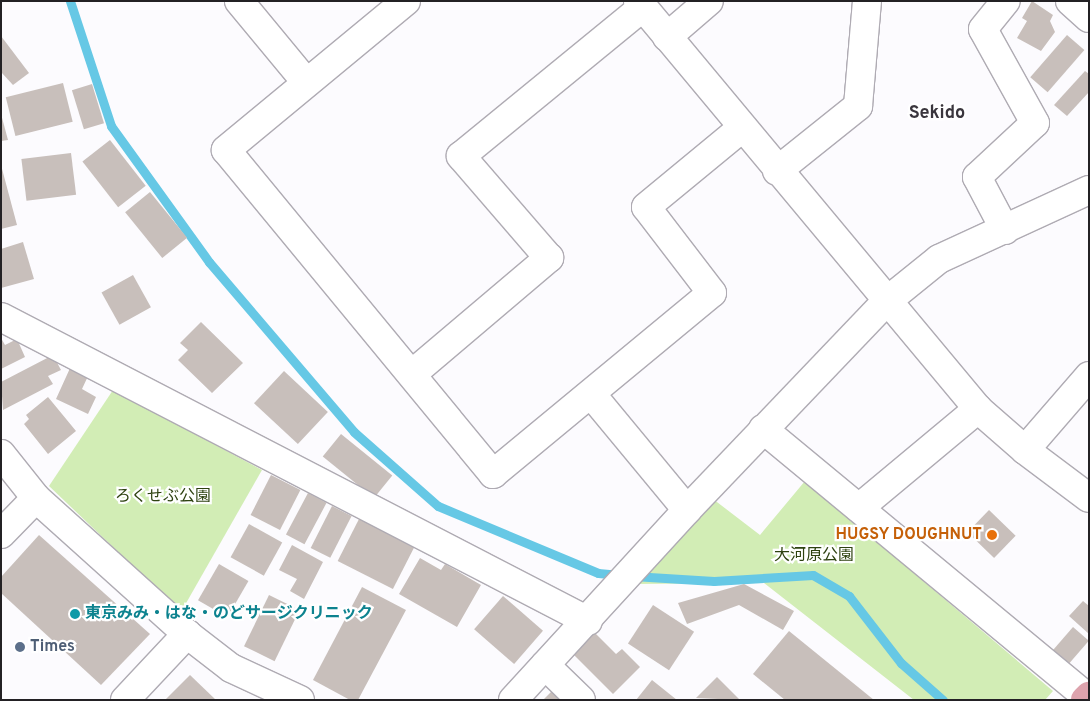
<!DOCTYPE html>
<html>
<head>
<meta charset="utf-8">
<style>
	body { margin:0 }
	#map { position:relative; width:1090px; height:701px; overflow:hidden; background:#fcfbfe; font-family:Overpass,"Noto Sans JP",sans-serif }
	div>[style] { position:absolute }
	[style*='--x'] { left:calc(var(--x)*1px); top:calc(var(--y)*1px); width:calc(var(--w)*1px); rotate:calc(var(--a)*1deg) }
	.green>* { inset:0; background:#d2edb5 }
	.stream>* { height:9px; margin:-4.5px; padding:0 4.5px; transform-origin:4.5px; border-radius:4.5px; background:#66c8e5 }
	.building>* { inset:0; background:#c8bfbb; transform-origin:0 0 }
	.roads { filter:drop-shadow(1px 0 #afabb3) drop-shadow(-1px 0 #afabb3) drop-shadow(0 1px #afabb3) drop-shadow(0 -1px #afabb3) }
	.minor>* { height:28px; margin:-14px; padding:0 14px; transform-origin:14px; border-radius:14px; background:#fff }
	.major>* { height:28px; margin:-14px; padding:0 14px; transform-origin:14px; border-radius:14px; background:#dda3ad }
	.dots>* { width:14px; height:14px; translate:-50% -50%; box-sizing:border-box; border:2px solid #fff; border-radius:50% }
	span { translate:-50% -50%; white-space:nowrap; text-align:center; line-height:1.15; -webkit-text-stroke:4.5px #fff; paint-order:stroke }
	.park-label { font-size:16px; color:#2e4210 }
	.food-label { font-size:16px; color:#c56008; font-weight:700 }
	.right { translate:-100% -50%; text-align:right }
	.culture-label { font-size:16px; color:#0d838f; font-weight:700 }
	.left { translate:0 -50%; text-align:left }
	.service-label { font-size:16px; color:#4e5e75; font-weight:700 }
	.neighbourhood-label { font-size:18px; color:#3a363d; font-weight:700 }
	.frame { position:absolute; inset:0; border:2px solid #232124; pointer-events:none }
</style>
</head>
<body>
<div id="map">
	<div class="green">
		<i style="clip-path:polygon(113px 390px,262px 470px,181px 612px,49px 486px)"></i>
		<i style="clip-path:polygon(805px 481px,1053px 691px,1045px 700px,914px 700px,764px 583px,630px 584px,713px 499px,760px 535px)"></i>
	</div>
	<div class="stream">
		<i style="--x:70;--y:1;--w:132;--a:71.8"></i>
		<i style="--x:111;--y:126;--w:168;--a:54.2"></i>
		<i style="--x:209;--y:262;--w:223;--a:49.5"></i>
		<i style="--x:354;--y:432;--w:112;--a:41.4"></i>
		<i style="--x:438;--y:506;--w:173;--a:22.7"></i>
		<i style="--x:598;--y:573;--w:22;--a:5"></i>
		<i style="--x:633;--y:576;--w:81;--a:3.5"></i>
		<i style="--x:714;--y:581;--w:99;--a:-3.5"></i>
		<i style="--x:813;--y:575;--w:42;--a:30.3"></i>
		<i style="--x:849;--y:596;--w:85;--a:52.2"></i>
		<i style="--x:901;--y:663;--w:56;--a:41.4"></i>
	</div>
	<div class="building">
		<i style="clip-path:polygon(1032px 1px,1053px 15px,1050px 21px,1055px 32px,1041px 51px,1017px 38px,1027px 21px,1022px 18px)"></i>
		<i style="left:1067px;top:35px;width:23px;height:56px;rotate:41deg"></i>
		<i style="clip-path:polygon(1px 36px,29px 73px,13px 85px,1px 72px)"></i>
		<i style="clip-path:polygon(1085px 71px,1089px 74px,1089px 92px,1067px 116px,1054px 105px)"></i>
		<i style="left:63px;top:83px;width:40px;height:59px;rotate:76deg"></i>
		<i style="left:92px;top:84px;width:41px;height:21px;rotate:73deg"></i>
		<i style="clip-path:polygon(1px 114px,8px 140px,1px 141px)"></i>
		<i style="left:110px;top:140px;width:58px;height:35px;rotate:52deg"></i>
		<i style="left:71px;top:153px;width:42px;height:50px;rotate:83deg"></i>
		<i style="clip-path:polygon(1px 165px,17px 225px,1px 229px)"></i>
		<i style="left:150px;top:192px;width:59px;height:32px;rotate:51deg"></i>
		<i style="clip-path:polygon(23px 242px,34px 279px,1px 288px,1px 249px)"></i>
		<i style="left:133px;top:275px;width:37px;height:36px;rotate:61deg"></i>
		<i style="clip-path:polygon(201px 322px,243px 363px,212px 393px,178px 360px,188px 350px,180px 343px)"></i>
		<i style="clip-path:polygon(1px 338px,5px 345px,17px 339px,25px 357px,1px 369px)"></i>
		<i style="clip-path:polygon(53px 355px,61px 370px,48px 376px,53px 384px,3px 410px,1px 382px)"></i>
		<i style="clip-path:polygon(71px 366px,89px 374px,82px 389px,96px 397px,88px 414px,56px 399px)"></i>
		<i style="left:284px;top:371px;width:60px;height:44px;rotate:43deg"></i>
		<i style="clip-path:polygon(48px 397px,76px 431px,48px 454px,24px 424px,29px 419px,26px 415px)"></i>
		<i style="left:341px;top:434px;width:66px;height:29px;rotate:39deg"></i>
		<i style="left:271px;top:475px;width:33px;height:45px;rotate:27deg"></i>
		<i style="left:308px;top:493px;width:21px;height:47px;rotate:28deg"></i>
		<i style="left:332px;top:506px;width:22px;height:47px;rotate:27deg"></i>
		<i style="left:989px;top:510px;width:37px;height:31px;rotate:44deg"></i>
		<i style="left:359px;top:519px;width:62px;height:47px;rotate:27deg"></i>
		<i style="left:249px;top:524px;width:38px;height:38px;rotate:29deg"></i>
		<i style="clip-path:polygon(39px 535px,150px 634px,101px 685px,1px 593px,1px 577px)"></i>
		<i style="clip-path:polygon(292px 545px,323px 562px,304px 599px,290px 591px,297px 579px,279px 570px)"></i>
		<i style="clip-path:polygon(420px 558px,441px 570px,445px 564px,481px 585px,457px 627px,399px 594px)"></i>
		<i style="left:219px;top:564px;width:34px;height:42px;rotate:30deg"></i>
		<i style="clip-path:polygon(744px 584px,794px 611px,783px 630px,739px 605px,687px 624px,678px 603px)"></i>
		<i style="clip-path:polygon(362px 587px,406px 610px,358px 700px,350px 700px,313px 680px)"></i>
		<i style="left:269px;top:595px;width:34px;height:57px;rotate:26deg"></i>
		<i style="left:503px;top:596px;width:53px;height:44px;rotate:41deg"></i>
		<i style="clip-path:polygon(1083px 601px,1089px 606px,1089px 634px,1069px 616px)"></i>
		<i style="left:653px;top:605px;width:49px;height:46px;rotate:33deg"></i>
		<i style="left:1073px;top:627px;width:21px;height:35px;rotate:41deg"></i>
		<i style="clip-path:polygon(593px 631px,616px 654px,622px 649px,640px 667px,613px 694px,571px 652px)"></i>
		<i style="clip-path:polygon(789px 631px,874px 700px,785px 700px,753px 674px)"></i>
		<i style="clip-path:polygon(190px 675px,216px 700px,165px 700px)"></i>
		<i style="clip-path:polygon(717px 677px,740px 700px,696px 698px)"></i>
		<i style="clip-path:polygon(652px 680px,677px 700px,636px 700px)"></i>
		<i style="clip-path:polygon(552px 691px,561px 700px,543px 700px)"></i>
	</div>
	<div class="roads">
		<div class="minor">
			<i style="--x:239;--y:1;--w:105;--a:50.4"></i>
			<i style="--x:406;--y:1;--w:234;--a:140.4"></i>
			<i style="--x:226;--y:150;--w:420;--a:50.5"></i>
			<i style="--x:493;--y:474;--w:284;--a:-39.6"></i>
			<i style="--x:712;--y:293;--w:108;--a:-127.5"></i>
			<i style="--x:646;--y:207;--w:124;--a:-39.5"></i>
			<i style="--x:638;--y:1;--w:531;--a:50.19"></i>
			<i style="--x:978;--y:409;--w:62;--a:41.1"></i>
			<i style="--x:1025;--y:450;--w:80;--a:36.9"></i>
			<i style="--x:1070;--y:1;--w:25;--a:42"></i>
			<i style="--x:667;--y:37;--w:55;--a:-40.6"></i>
			<i style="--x:777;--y:171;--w:104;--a:-38.7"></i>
			<i style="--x:858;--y:106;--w:105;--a:-85.1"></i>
			<i style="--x:1005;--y:230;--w:60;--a:-117.8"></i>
			<i style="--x:977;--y:177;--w:79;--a:-43"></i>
			<i style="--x:1035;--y:123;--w:107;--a:-119"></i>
			<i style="--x:983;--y:29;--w:36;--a:-51"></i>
			<i style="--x:1;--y:317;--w:661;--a:27.38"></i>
			<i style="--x:412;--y:374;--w:180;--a:-40.3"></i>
			<i style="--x:549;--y:258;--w:135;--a:-130.8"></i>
			<i style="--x:461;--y:156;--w:235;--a:-39.3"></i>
			<i style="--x:592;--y:395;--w:149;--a:50.4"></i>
			<i style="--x:763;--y:429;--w:420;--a:39.6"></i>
			<i style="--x:1025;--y:450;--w:98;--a:-49.1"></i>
			<i style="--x:1;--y:454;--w:56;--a:51.5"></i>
			<i style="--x:36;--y:498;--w:203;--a:42"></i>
			<i style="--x:187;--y:634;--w:56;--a:37.7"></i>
			<i style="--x:231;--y:668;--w:76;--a:24.9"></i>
			<i style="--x:859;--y:508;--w:155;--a:-39.8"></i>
			<i style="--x:1;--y:534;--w:50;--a:-45.8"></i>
			<i style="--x:545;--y:665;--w:50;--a:44.2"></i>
			<i style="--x:125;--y:700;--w:91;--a:-46.8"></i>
			<i style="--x:513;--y:700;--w:258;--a:-47.5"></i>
			<i style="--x:687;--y:510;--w:289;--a:-46.3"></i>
			<i style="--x:887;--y:301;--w:67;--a:-38.9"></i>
			<i style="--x:939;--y:259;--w:165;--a:-24.7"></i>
		</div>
		<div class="major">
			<i style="--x:1085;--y:700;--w:6;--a:-45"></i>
		</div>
	</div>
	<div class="dots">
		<i style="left:992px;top:535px;background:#e8710a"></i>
		<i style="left:75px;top:614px;background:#0f9aa8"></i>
		<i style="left:20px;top:647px;background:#5c6f8a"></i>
	</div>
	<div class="park-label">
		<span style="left:163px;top:497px">ろくせぶ公園</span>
		<span style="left:814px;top:556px">大河原公園</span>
	</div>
	<div class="food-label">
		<span class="right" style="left:982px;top:535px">HUGSY DOUGHNUT</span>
	</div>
	<div class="culture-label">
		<span class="left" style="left:85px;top:614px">東京みみ・はな・のどサージクリニック</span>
	</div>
	<div class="service-label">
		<span class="left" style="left:30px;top:647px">Times</span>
	</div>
	<div class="neighbourhood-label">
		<span style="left:937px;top:114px">Sekido</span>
	</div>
	<div class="frame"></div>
</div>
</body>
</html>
